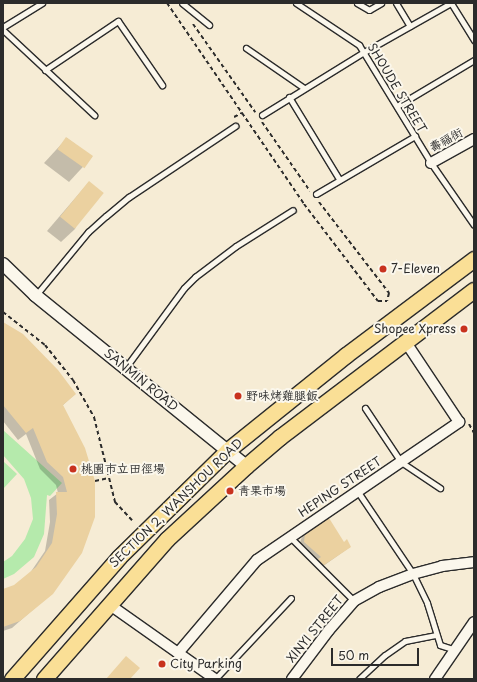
<!DOCTYPE html>
<html>
<head>
<meta charset="utf-8">
<style>
	body { margin:0 }
	#map { position:relative; width:477px; height:682px; overflow:hidden; background:#f6ecd5; font-family:"Playpen Sans","LXGW WenKai TC",sans-serif }
	div>[style] { position:absolute }
	[style*='--x'] { left:calc(var(--x)*1px); top:calc(var(--y)*1px); width:calc(var(--w)*1px); rotate:calc(var(--a)*1deg) }
	.green>* { inset:0; background:#b5eaac }
	.shadow>* { inset:0; background:#0003 }
	.building>* { inset:0; background:#ebd1a0; transform-origin:0 0 }
	.path>* { height:2px; margin-top:-1px; transform-origin:0; background:repeating-linear-gradient(90deg,#2b2b2b 0 4px,transparent 0 7px) }
	.roads { filter:drop-shadow(1px 0 #2b2b2b) drop-shadow(-1px 0 #2b2b2b) drop-shadow(0 1px #2b2b2b) drop-shadow(0 -1px #2b2b2b) }
	.service>* { height:5px; margin:-2.5px; padding:0 2.5px; transform-origin:2.5px; border-radius:2.5px; background:#fbf7ec }
	.minor>* { height:10px; margin:-5px; padding:0 5px; transform-origin:5px; border-radius:5px; background:#fbf7ec }
	.tertiary>* { height:12px; margin:-6px; padding:0 6px; transform-origin:6px; border-radius:6px; background:#fbf7ec }
	.primary>* { height:15px; margin:-7.5px; padding:0 7.5px; transform-origin:7.5px; border-radius:7.5px; background:#fadf96 }
	.dots>* { width:11px; height:11px; translate:-50% -50%; box-sizing:border-box; border:2px solid #fbf7ec; border-radius:50% }
	span { translate:-50% -50%; white-space:nowrap; text-align:center; line-height:1.15; -webkit-text-stroke:4px #fbf7ec; paint-order:stroke }
	.street-label { font-size:12px; color:#2b2b2b }
	.poi-label { font-size:12px; color:#2b2b2b }
	.left { translate:0 -50%; text-align:left }
	.right { translate:-100% -50%; text-align:right }
	.frame { position:absolute; inset:0; border:4px solid #2b2b2b; pointer-events:none }
	.scale { position:absolute; left:331px; top:648px; width:88px; height:18px; box-sizing:border-box; border:2px solid #2b2b2b; border-top:0; padding-left:5px; font-size:12px; line-height:14px; white-space:nowrap; color:#2b2b2b; -webkit-text-stroke:3px #fbf7ec; paint-order:stroke }
</style>
</head>
<body>
<div id="map">
	<div class="green">
		<i style="clip-path:polygon(3px 430px,62px 483px,50px 496px,47px 495px,44px 534px,34px 557px,14px 574px,3px 579px,3px 562px,12px 556px,25px 539px,33px 519px,31px 498px,24px 479px,3px 455px)"></i>
		<i style="clip-path:polygon(3px 461px,17px 474px,3px 489px)"></i>
	</div>
	<div class="shadow">
		<i style="clip-path:polygon(67px 138px,92px 157px,69px 182px,44px 163px)"></i>
		<i style="clip-path:polygon(89px 182px,75px 229px,61px 242px,47px 231px)"></i>
		<i style="clip-path:polygon(3px 323px,75px 394px,62px 406px,84px 449px,52px 593px,12px 628px,3px 631px,3px 590px,15px 586px,30px 573px,45px 551px,50px 522px,49px 500px,58px 493px,56px 485px,40px 469px,26px 434px,18px 440px,3px 421px)"></i>
		<i style="clip-path:polygon(306px 533px,343px 543px,350px 547px,319px 569px,314px 565px,317px 562px,299px 547px,301px 539px)"></i>
	</div>
	<div class="building">
		<i style="left:66px;top:137px;width:33px;height:15px;rotate:35deg"></i>
		<i style="left:89px;top:181px;width:19px;height:46px;rotate:39deg"></i>
		<i style="clip-path:polygon(3px 322px,23px 334px,58px 370px,76px 394px,63px 405px,85px 448px,95px 481px,95px 517px,82px 553px,53px 594px,20px 621px,3px 627px,3px 589px,14px 585px,36px 567px,52px 543px,57px 514px,56px 492px,67px 492px,63px 477px,47px 462px,33px 428px,26px 433px,3px 405px)"></i>
		<i style="clip-path:polygon(329px 518px,344px 542px,347px 539px,351px 547px,324px 565px,318px 559px,321px 557px,304px 542px,305px 533px)"></i>
		<i style="clip-path:polygon(126px 656px,140px 668px,130px 679px,106px 679px)"></i>
	</div>
	<div class="path">
		<i style="--x:167;--y:3;--w:243;--a:55.7"></i>
		<i style="--x:304;--y:204;--w:122;--a:52.7"></i>
		<i style="--x:378;--y:301;--w:9;--a:0"></i>
		<i style="--x:193;--y:24;--w:108;--a:54.8"></i>
		<i style="--x:234;--y:117;--w:9;--a:-27"></i>
		<i style="--x:262;--y:122;--w:84;--a:55.2"></i>
		<i style="--x:319;--y:202;--w:115;--a:52.4"></i>
		<i style="--x:389;--y:293;--w:8;--a:104"></i>
		<i style="--x:3;--y:312;--w:53;--a:38.2"></i>
		<i style="--x:45;--y:345;--w:45;--a:51.3"></i>
		<i style="--x:73;--y:380;--w:43;--a:60.4"></i>
		<i style="--x:94;--y:417;--w:88;--a:76.1"></i>
		<i style="--x:115;--y:502;--w:25;--a:47"></i>
		<i style="--x:469;--y:424;--w:10;--a:61"></i>
		<i style="--x:95;--y:481;--w:14;--a:-12"></i>
	</div>
	<div class="roads">
		<div class="service">
			<i style="--x:182;--y:3;--w:35;--a:39"></i>
			<i style="--x:296;--y:3;--w:76;--a:33.7"></i>
			<i style="--x:359;--y:45;--w:138;--a:58.6"></i>
			<i style="--x:431;--y:163;--w:75;--a:55.3"></i>
			<i style="--x:357;--y:3;--w:14;--a:30"></i>
			<i style="--x:369;--y:10;--w:14;--a:-30"></i>
			<i style="--x:396;--y:3;--w:27;--a:59"></i>
			<i style="--x:451;--y:3;--w:44;--a:58.1"></i>
			<i style="--x:3;--y:27;--w:46;--a:-31.6"></i>
			<i style="--x:3;--y:30;--w:125;--a:43"></i>
			<i style="--x:246;--y:48;--w:70;--a:34.6"></i>
			<i style="--x:45;--y:70;--w:88;--a:-33.9"></i>
			<i style="--x:118;--y:21;--w:78;--a:55.5"></i>
			<i style="--x:289;--y:97;--w:96;--a:58.6"></i>
			<i style="--x:397;--y:106;--w:90;--a:-30.9"></i>
			<i style="--x:262;--y:115;--w:120;--a:-31.7"></i>
			<i style="--x:364;--y:52;--w:100;--a:-29.4"></i>
			<i style="--x:316;--y:194;--w:115;--a:-30.4"></i>
			<i style="--x:36;--y:295;--w:82;--a:-50.5"></i>
			<i style="--x:88;--y:232;--w:24;--a:-42"></i>
			<i style="--x:106;--y:216;--w:30;--a:-40"></i>
			<i style="--x:129;--y:197;--w:128;--a:-33.8"></i>
			<i style="--x:126;--y:367;--w:98;--a:-53.7"></i>
			<i style="--x:184;--y:288;--w:16;--a:-45"></i>
			<i style="--x:195;--y:277;--w:51;--a:-37.1"></i>
			<i style="--x:236;--y:246;--w:67;--a:-32.3"></i>
			<i style="--x:365;--y:408;--w:65;--a:56.3"></i>
			<i style="--x:401;--y:462;--w:47;--a:33.7"></i>
			<i style="--x:358;--y:492;--w:99;--a:56.1"></i>
			<i style="--x:413;--y:574;--w:32;--a:64"></i>
			<i style="--x:427;--y:603;--w:44;--a:72.8"></i>
			<i style="--x:440;--y:645;--w:16;--a:18"></i>
			<i style="--x:290;--y:537;--w:91;--a:45"></i>
			<i style="--x:215;--y:679;--w:111;--a:-46.8"></i>
			<i style="--x:359;--y:679;--w:35;--a:-43"></i>
			<i style="--x:385;--y:655;--w:24;--a:-35"></i>
			<i style="--x:405;--y:641;--w:32;--a:-11"></i>
		</div>
		<div class="minor">
			<i style="--x:431;--y:163;--w:49;--a:-29.2"></i>
			<i style="--x:110;--y:605;--w:128;--a:35.2"></i>
			<i style="--x:178;--y:653;--w:122;--a:-49.7"></i>
			<i style="--x:257;--y:560;--w:245;--a:-34.3"></i>
			<i style="--x:459;--y:422;--w:97;--a:-123.7"></i>
			<i style="--x:292;--y:679;--w:61;--a:-52.9"></i>
			<i style="--x:329;--y:630;--w:38;--a:-49"></i>
			<i style="--x:354;--y:601;--w:29;--a:-29"></i>
			<i style="--x:379;--y:587;--w:36;--a:-21"></i>
			<i style="--x:413;--y:574;--w:30;--a:-15"></i>
			<i style="--x:442;--y:566;--w:32;--a:-7"></i>
			<i style="--x:435;--y:679;--w:69;--a:-55.6"></i>
		</div>
		<div class="tertiary">
			<i style="--x:3;--y:264;--w:45;--a:44.1"></i>
			<i style="--x:35;--y:295;--w:272;--a:39"></i>
		</div>
		<div class="primary">
			<i style="--x:12;--y:679;--w:162;--a:-48.7"></i>
			<i style="--x:119;--y:557;--w:153;--a:-44.5"></i>
			<i style="--x:228;--y:450;--w:151;--a:-38.8"></i>
			<i style="--x:346;--y:355;--w:160;--a:-36.9"></i>
			<i style="--x:44;--y:679;--w:186;--a:-48.7"></i>
			<i style="--x:167;--y:539;--w:108;--a:-42.7"></i>
			<i style="--x:246;--y:466;--w:45;--a:-40.5"></i>
			<i style="--x:280;--y:437;--w:243;--a:-37.2"></i>
		</div>
	</div>
	<div class="dots">
		<i style="left:383px;top:269px;background:#c8321e"></i>
		<i style="left:464px;top:329px;background:#c8321e"></i>
		<i style="left:238px;top:396px;background:#c8321e"></i>
		<i style="left:73px;top:469px;background:#c8321e"></i>
		<i style="left:230px;top:491px;background:#c8321e"></i>
		<i style="left:162px;top:664px;background:#c8321e"></i>
	</div>
	<div class="street-label">
		<span style="left:397px;top:88px;rotate:59deg">SHOUDE STREET</span>
		<span style="left:446px;top:140px;rotate:-29deg">壽福街</span>
		<span style="left:141px;top:380px;rotate:39deg">SANMIN ROAD</span>
		<span style="left:340px;top:487px;rotate:-34deg">HEPING STREET</span>
		<span style="left:176px;top:503px;rotate:-44deg">SECTION 2, WANSHOU ROAD</span>
		<span style="left:315px;top:629px;rotate:-51deg">XINYI STREET</span>
	</div>
	<div class="poi-label">
		<span class="left" style="left:391px;top:269px">7-Eleven</span>
		<span class="right" style="left:456px;top:329px">Shopee Xpress</span>
		<span class="left" style="left:246px;top:396px">野味烤雞腿飯</span>
		<span class="left" style="left:81px;top:469px">桃園市立田徑場</span>
		<span class="left" style="left:238px;top:491px">青果市場</span>
		<span class="left" style="left:170px;top:664px">City Parking</span>
	</div>
	<div class="frame"></div>
	<div class="scale">50 m</div>
</div>
</body>
</html>
